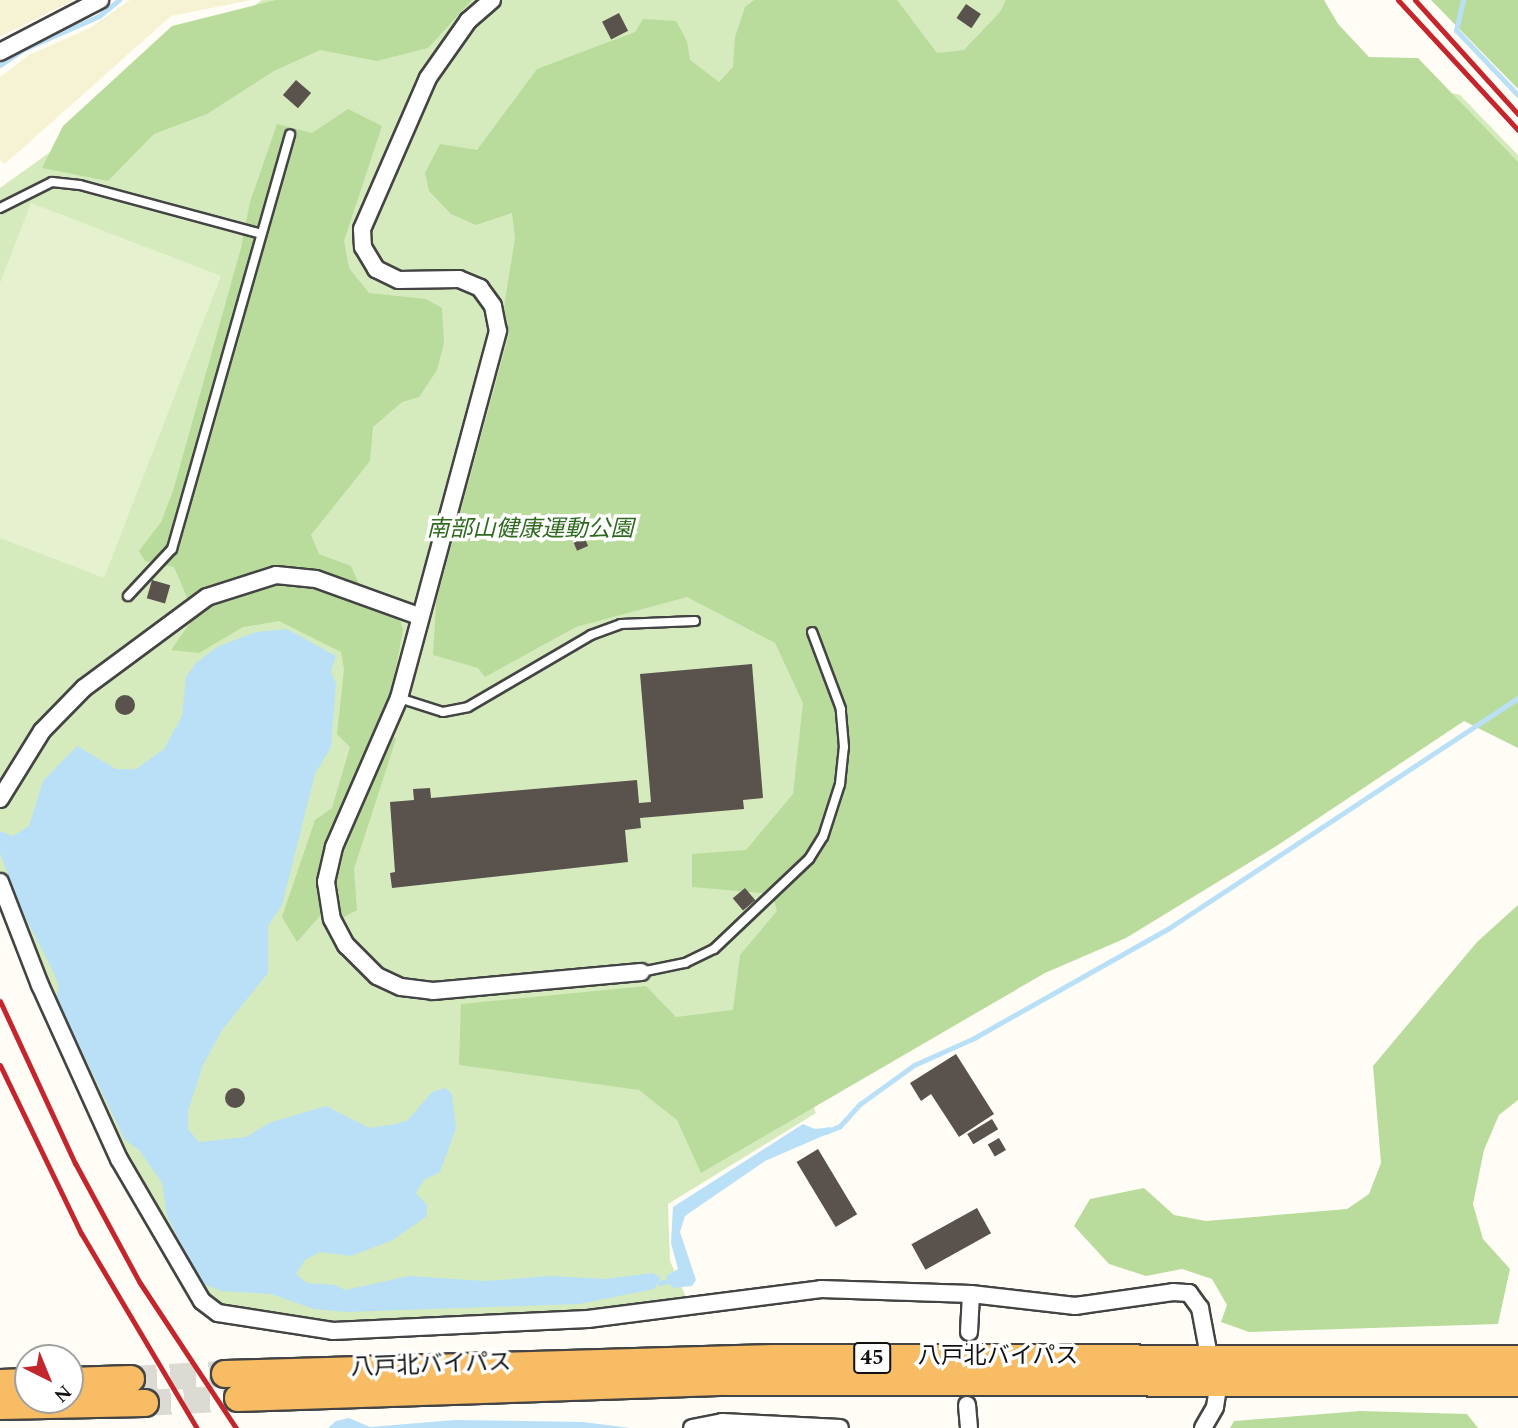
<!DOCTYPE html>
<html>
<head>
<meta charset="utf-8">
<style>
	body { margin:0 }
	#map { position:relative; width:1518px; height:1428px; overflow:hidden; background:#fffdf5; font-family:Spectral,"Noto Sans JP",serif }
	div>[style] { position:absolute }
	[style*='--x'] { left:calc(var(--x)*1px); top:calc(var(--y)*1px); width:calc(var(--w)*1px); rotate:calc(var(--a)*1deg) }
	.farmland>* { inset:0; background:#f6f3d4 }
	.green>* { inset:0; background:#d5ebbd }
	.forest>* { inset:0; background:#b9dc9c }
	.pitch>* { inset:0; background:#e6f2cf }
	.water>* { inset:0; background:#b9e0f7 }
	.stream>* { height:5px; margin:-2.5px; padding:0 2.5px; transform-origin:2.5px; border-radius:2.5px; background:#b9e0f7 }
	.building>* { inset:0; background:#5a524d; transform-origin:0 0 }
	.round { border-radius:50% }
	.trunk-tunnel>* { height:26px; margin-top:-13px; transform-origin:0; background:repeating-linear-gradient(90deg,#dbdad3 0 26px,transparent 0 39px) }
	.roads { filter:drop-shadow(2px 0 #444) drop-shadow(-2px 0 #444) drop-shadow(0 2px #444) drop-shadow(0 -2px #444) }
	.service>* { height:8px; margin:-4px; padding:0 4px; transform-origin:4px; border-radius:4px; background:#fff }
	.minor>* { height:16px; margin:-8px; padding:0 8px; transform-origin:8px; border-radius:8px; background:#fff }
	.trunk>* { height:26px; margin:-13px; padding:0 13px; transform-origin:13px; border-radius:13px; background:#f7bc64 }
	.rail>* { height:5px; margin:-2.5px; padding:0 2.5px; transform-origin:2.5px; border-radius:2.5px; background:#c4262e }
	span { translate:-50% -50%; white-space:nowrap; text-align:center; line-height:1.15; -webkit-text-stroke:7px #fff; paint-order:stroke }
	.shield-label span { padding:2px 5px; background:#fff; border:2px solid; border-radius:5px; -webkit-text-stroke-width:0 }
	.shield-label { font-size:21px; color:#111; font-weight:700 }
	.park-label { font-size:23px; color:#2f6b1f; font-style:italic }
	.street-label { font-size:23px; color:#111 }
	.north { position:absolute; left:14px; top:1344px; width:70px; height:70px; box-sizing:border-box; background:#fff; border:2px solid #a0a0a0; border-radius:50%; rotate:137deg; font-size:19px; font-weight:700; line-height:28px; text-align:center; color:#111 }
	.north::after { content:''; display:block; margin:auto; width:24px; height:32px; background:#c4262e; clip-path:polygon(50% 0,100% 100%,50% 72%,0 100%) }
</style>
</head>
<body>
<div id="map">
	<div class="farmland">
		<i style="clip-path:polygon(0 0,74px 0,0 37px)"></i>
		<i style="clip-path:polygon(130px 0,252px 0,171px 16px,5px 164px,0 160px,0 77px,29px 55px,90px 28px)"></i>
	</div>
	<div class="green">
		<i style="clip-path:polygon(262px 0,1312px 0,1336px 65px,1460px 95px,1518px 155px,1518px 527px,788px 1042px,816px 1113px,668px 1204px,670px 1261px,690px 1306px,333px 1331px,218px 1313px,119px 1159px,0 882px,0 188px)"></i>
	</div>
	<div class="forest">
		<i style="clip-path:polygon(276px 0,472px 0,428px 48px,377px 61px,320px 50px,274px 71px,207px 114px,154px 134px,108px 181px,42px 168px,63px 126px,172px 26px)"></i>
		<i style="clip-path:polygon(754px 0,897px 0,937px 53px,964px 50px,1000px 12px,1006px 0,1324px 0,1338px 24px,1369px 57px,1418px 58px,1518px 162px,1518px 748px,1464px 721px,1278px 845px,1126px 938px,1045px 973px,701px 1173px,677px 1120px,639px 1090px,459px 1065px,461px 1004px,646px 986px,676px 1017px,733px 1010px,740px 955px,777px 911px,772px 894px,692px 887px,692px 854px,746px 850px,793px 794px,803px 703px,775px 643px,687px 597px,576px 627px,485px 677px,478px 668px,433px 655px,436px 602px,509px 334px,504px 307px,515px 238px,512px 213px,476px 225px,451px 214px,429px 191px,425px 173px,440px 144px,477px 150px,537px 69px,635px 32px,643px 19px,676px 21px,687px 41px,690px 60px,719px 82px,733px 67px,735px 37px,745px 7px)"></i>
		<i style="clip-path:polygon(1431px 0,1518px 0,1518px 89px)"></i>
		<i style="clip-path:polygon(348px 109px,382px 126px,344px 241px,349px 268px,369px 293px,426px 299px,442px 308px,444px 343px,437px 370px,419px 397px,402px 402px,373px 427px,370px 461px,311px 535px,319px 554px,351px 566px,367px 602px,399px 616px,403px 629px,392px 691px,378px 721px,396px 739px,354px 869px,357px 910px,344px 917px,325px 910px,297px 942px,282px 917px,315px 820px,332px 808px,350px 747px,337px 734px,344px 669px,341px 652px,279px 621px,243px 627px,199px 653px,171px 650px,195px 616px,174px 567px,145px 561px,139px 551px,161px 522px,173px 491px,241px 248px,250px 202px,277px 124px,312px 133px)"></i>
		<i style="clip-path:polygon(1518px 905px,1518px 1100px,1499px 1115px,1484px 1150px,1473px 1204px,1483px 1239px,1510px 1269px,1498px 1324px,1249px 1332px,1221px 1322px,1227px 1305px,1212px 1279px,1182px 1269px,1146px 1276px,1109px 1264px,1074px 1226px,1090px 1199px,1144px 1188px,1174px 1215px,1206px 1221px,1347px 1209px,1369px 1194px,1381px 1163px,1373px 1066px,1477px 942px)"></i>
		<i style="clip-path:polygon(1360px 1411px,1467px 1414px,1478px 1428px,1230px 1428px,1234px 1421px)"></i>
	</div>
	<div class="pitch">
		<i style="clip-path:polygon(31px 203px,221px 276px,104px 578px,0 538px,0 283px)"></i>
	</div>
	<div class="water">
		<i style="clip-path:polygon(287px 629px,336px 656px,331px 672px,336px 684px,331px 747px,315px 774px,282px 905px,268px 926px,268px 973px,222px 1030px,203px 1065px,188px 1111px,188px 1129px,199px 1142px,246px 1137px,269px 1123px,326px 1106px,369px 1128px,396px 1124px,408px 1120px,432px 1092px,445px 1088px,452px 1094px,456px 1128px,440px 1172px,424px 1180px,416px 1193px,427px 1205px,427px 1216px,393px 1240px,351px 1256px,320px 1252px,305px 1260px,296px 1274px,307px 1283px,335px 1285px,345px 1290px,409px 1276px,486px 1281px,550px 1276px,605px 1279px,653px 1273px,661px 1278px,654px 1289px,579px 1304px,346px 1312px,314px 1309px,271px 1294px,221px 1291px,201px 1283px,167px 1216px,162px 1183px,139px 1150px,125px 1140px,56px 998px,59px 987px,53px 971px,21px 909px,0 853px,0 831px,13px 836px,29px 826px,43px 781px,77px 746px,116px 769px,136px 769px,164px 749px,182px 716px,186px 677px,196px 663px,217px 647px,256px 632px)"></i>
		<i style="clip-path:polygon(803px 1124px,815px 1129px,831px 1127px,832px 1132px,765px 1161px,685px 1216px,680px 1232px,696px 1280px,692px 1286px,672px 1288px,666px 1276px,678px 1269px,671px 1243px,673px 1207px)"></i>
		<i style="clip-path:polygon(349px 1418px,370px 1427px,455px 1420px,583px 1422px,630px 1428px,328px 1428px,336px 1421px)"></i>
	</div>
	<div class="stream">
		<i style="--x:1463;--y:0;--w:31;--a:103"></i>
		<i style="--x:1456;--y:30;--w:90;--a:46.4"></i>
		<i style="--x:0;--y:65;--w:29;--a:-34"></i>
		<i style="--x:24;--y:49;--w:82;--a:-23.7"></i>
		<i style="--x:99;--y:16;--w:26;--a:-39"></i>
		<i style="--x:826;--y:1132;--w:15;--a:-23"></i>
		<i style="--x:840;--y:1126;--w:30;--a:-48"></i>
		<i style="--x:860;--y:1104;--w:67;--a:-35.8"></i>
		<i style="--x:914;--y:1065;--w:66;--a:-24.2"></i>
		<i style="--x:974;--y:1038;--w:224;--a:-29.4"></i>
		<i style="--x:1169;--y:928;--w:418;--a:-33.4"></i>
		<i style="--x:660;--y:1283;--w:12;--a:-14"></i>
	</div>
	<div class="building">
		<i style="left:966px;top:4px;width:18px;height:17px;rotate:34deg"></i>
		<i style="left:619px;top:13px;width:20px;height:19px;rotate:63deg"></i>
		<i style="left:296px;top:80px;width:20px;height:20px;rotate:41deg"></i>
		<i style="left:583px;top:534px;width:13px;height:12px;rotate:67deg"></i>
		<i style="left:152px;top:580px;width:19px;height:19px;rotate:16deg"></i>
		<i style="clip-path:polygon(752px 664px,763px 798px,743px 800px,744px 809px,640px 818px,641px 828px,625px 830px,628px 862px,392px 888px,390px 873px,395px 872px,390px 802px,414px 800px,413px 789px,430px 788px,431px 798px,637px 780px,639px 803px,651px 802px,640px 674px)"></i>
		<i class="round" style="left:115px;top:695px;width:20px;height:20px"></i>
		<i style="left:745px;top:888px;width:16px;height:16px;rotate:50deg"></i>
		<i style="clip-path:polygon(956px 1054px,994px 1114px,959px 1137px,931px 1094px,921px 1101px,910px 1083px)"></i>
		<i class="round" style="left:225px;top:1088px;width:20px;height:20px"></i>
		<i style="left:992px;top:1119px;width:12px;height:29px;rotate:59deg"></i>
		<i style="left:999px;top:1138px;width:14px;height:13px;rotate:60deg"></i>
		<i style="left:818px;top:1149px;width:76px;height:25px;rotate:59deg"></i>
		<i style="left:977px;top:1208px;width:29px;height:75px;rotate:61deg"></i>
	</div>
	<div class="trunk-tunnel">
		<i style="--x:131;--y:1379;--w:94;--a:-3"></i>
		<i style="--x:145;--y:1403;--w:93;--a:-3.1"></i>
	</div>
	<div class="roads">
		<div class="service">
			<i style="--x:0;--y:208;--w:58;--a:-26.6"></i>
			<i style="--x:52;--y:182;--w:28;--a:6"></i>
			<i style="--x:80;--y:185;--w:184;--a:15.1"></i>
			<i style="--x:128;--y:596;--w:64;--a:-46.9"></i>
			<i style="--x:172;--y:549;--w:431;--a:-74.1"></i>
			<i style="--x:399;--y:698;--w:46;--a:17.7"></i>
			<i style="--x:443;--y:712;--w:25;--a:-11"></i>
			<i style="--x:468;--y:707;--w:143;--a:-30.3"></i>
			<i style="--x:591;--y:635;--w:32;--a:-20"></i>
			<i style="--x:621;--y:624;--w:74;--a:-2.3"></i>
			<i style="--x:641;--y:972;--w:45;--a:-11.6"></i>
			<i style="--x:685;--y:963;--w:32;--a:-26"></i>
			<i style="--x:714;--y:949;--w:131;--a:-43.5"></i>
			<i style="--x:809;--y:859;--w:26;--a:-58"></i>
			<i style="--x:823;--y:837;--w:56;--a:-72.2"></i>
			<i style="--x:840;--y:784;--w:37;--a:-84"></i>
			<i style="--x:844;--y:747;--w:38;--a:-95"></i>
			<i style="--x:841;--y:709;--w:82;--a:-110.6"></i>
		</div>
		<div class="minor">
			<i style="--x:492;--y:0;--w:32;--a:139"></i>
			<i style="--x:468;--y:21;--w:70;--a:125.1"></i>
			<i style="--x:428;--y:78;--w:165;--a:113.6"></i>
			<i style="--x:362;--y:229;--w:18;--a:87"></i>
			<i style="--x:363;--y:247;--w:26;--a:59"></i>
			<i style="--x:376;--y:269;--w:25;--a:26"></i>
			<i style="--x:399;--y:280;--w:60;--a:-1"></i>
			<i style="--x:459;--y:279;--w:23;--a:23"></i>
			<i style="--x:480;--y:288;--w:22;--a:54"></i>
			<i style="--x:493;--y:306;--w:25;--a:79"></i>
			<i style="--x:498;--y:331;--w:380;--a:105.1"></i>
			<i style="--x:399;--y:698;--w:163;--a:113.6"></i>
			<i style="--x:334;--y:847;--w:36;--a:103"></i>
			<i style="--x:326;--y:882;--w:37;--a:81"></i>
			<i style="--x:332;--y:919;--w:30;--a:62"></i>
			<i style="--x:346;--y:945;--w:44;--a:45"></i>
			<i style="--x:377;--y:976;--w:26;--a:25"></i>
			<i style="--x:401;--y:987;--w:32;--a:7"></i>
			<i style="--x:433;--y:991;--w:209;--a:-5.2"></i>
			<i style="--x:0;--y:52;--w:113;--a:-27.5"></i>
			<i style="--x:0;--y:799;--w:80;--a:-58.3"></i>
			<i style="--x:42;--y:731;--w:60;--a:-45.7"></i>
			<i style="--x:84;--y:688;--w:153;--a:-36.5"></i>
			<i style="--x:207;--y:597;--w:72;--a:-17.7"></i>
			<i style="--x:276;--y:575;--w:40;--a:5.7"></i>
			<i style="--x:316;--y:579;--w:109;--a:19.8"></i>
			<i style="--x:0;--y:882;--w:110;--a:68.8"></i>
			<i style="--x:40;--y:985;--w:191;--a:65.6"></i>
			<i style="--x:119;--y:1159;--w:164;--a:59.7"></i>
			<i style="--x:202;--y:1301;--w:20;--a:37"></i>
			<i style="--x:218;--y:1313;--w:116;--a:8.9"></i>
			<i style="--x:333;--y:1331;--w:255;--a:-2.7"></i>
			<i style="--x:588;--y:1319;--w:235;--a:-7.3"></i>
			<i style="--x:821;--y:1289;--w:150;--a:1.9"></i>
			<i style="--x:971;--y:1294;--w:105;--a:6.6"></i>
			<i style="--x:1075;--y:1306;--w:99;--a:-8.1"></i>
			<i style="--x:1173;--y:1292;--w:16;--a:4"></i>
			<i style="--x:1189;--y:1293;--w:19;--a:54"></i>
			<i style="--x:1200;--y:1308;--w:49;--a:79.4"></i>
			<i style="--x:969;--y:1332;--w:38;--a:-87"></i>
			<i style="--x:967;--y:1405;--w:23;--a:85"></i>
			<i style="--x:692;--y:1428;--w:31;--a:-11"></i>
			<i style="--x:722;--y:1422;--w:118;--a:2.9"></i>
			<i style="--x:1203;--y:1428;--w:24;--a:-60"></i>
			<i style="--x:1215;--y:1407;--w:25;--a:-81"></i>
		</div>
		<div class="trunk">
			<i style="--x:225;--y:1374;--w:549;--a:-1.67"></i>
			<i style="--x:774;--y:1358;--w:744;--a:0.08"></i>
			<i style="--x:70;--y:1381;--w:61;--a:-1.9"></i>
			<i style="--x:0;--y:1383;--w:28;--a:-2"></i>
			<i style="--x:238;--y:1398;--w:489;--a:-1.9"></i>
			<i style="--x:727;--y:1382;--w:791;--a:0.07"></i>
			<i style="--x:0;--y:1406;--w:145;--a:-1.2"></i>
		</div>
	</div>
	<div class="rail">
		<i style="--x:1398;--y:0;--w:177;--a:47.3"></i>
		<i style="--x:1415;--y:0;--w:154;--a:47.9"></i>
		<i style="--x:0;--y:1001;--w:179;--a:65.2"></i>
		<i style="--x:75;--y:1163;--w:136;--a:61.6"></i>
		<i style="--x:140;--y:1283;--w:174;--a:56.5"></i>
		<i style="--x:0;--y:1065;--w:187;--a:64.3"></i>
		<i style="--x:81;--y:1233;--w:227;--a:59.3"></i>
	</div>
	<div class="shield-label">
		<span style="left:872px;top:1358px">45</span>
	</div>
	<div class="park-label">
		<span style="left:530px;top:530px">南部山健康運動公園</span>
	</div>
	<div class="street-label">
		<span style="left:998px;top:1357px">八戸北バイパス</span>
		<span style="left:431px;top:1366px;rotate:-2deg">八戸北バイパス</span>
	</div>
	<div class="north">N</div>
</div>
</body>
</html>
